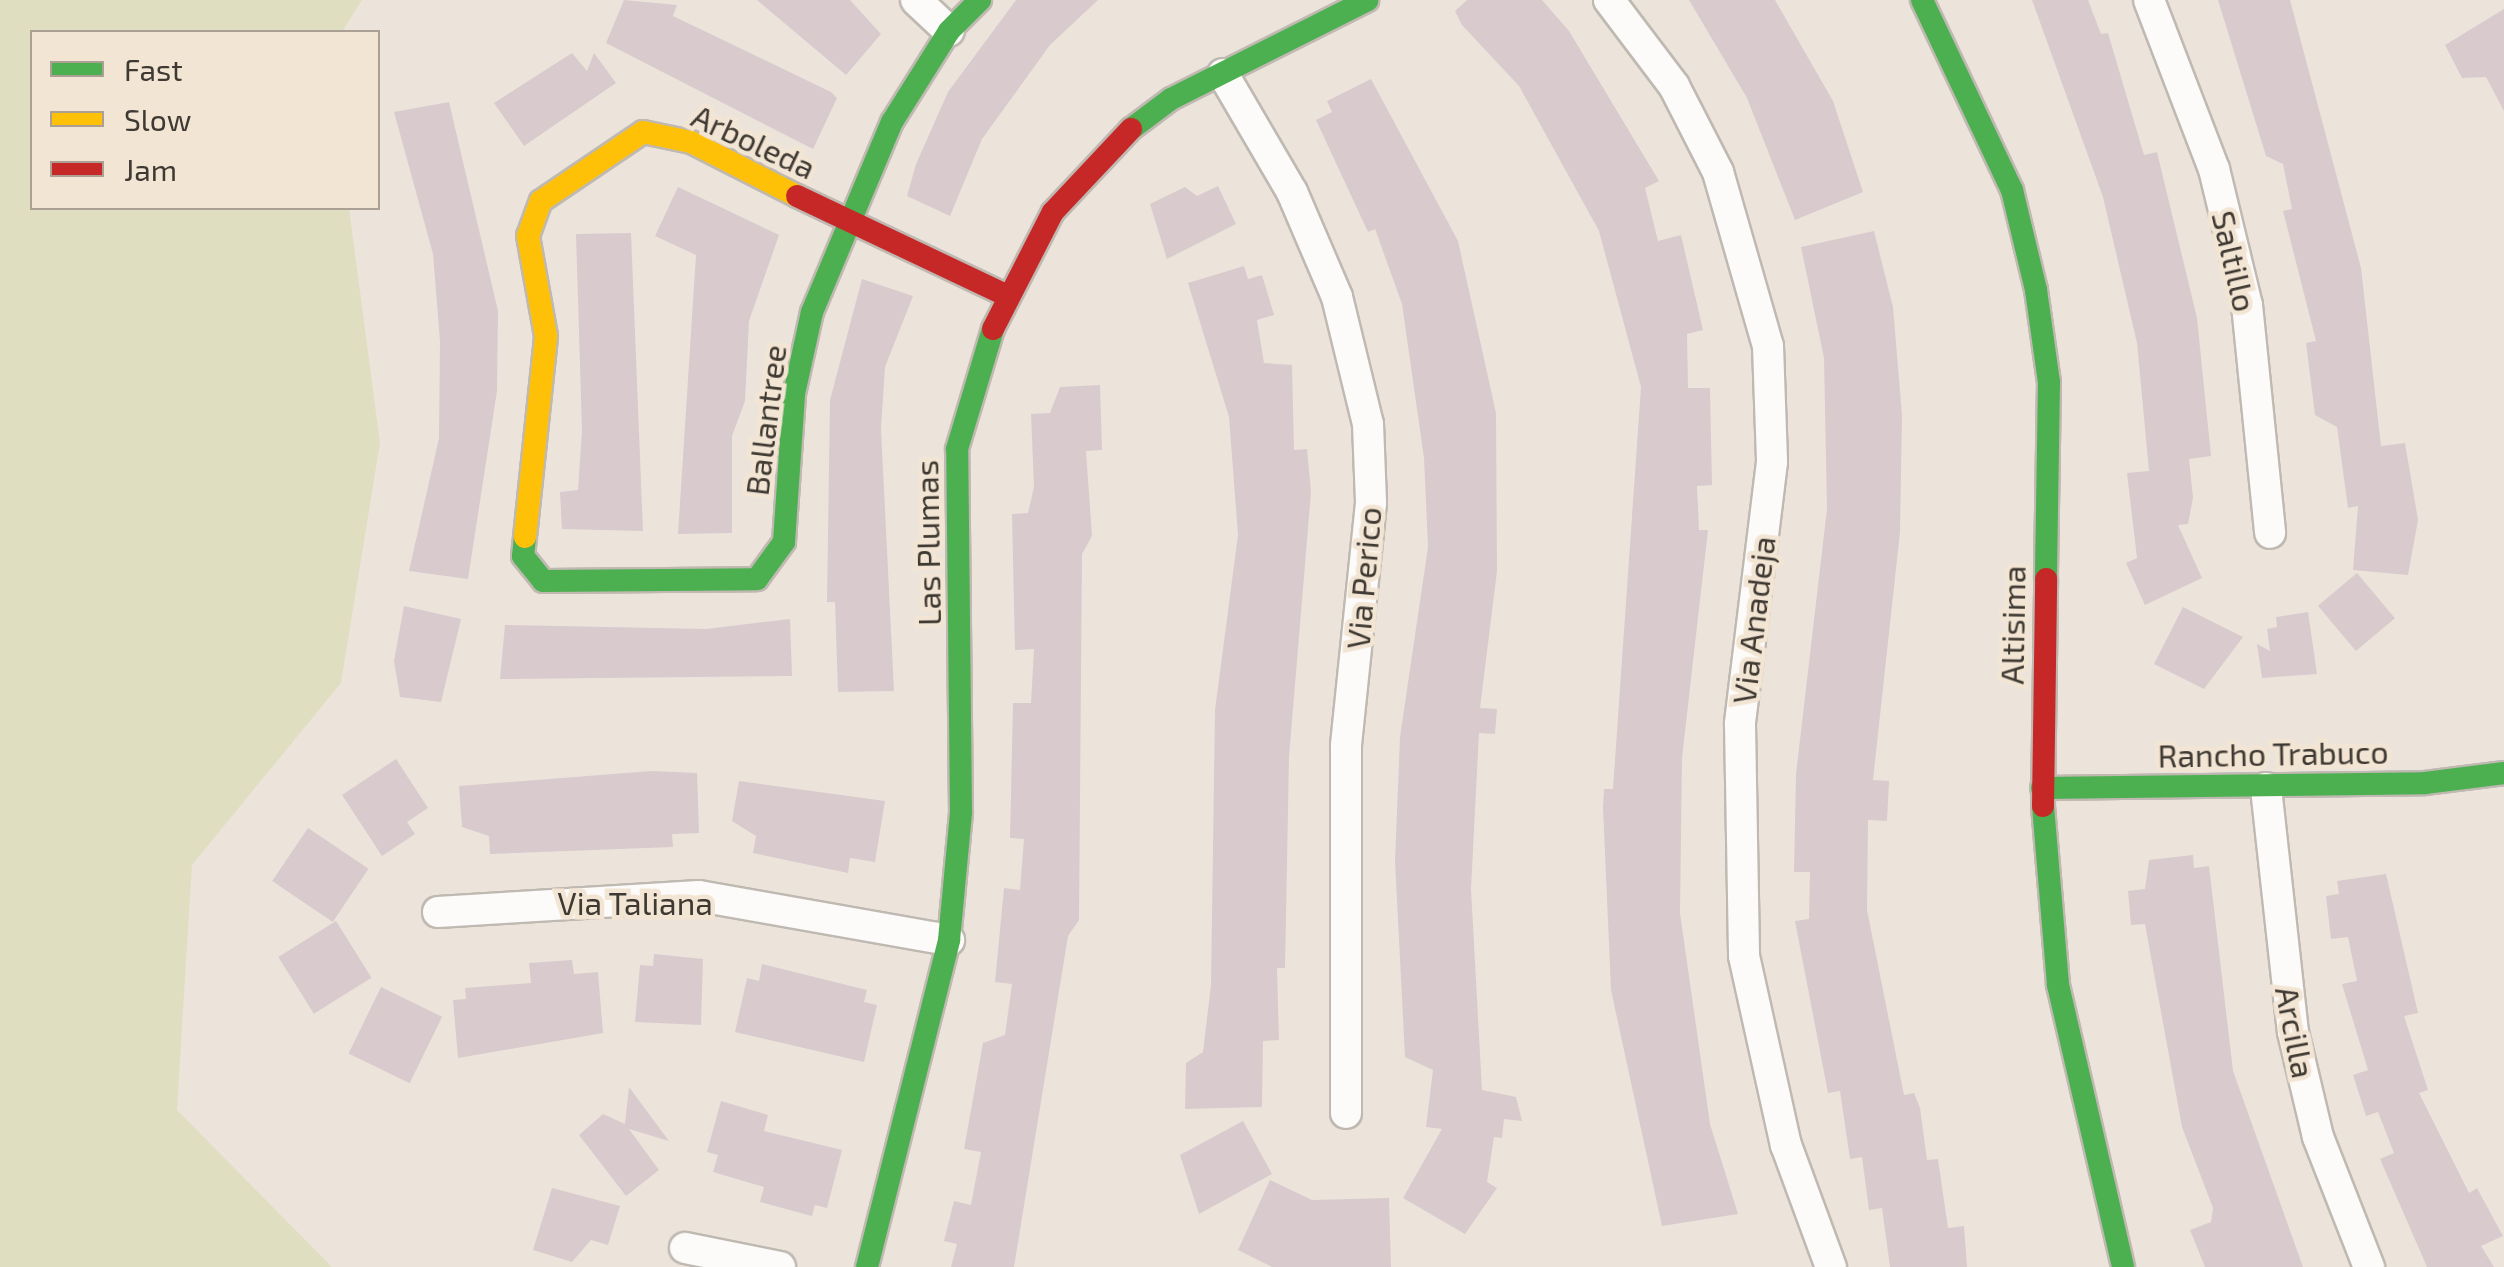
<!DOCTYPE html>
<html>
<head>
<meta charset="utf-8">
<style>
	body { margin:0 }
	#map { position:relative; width:2504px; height:1267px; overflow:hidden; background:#ece4db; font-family:"Exo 2",sans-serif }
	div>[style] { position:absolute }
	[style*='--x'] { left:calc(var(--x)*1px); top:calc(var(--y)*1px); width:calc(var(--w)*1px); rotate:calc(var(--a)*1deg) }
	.green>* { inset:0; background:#e0dec1 }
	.building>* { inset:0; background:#d9cacd; transform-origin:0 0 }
	.roads { filter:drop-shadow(2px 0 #bfb9b2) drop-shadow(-2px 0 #bfb9b2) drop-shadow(0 2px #bfb9b2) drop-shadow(0 -2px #bfb9b2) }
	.street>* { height:30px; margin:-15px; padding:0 15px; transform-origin:15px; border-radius:15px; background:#fcfbfa }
	.fast>* { height:22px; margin:-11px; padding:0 11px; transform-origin:11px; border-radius:11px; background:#4caf50 }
	.slow>* { height:22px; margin:-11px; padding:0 11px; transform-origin:11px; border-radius:11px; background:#ffc107 }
	.jam>* { height:22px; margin:-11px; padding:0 11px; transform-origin:11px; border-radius:11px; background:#c62828 }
	span { translate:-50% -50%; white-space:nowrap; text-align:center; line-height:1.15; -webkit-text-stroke:9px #f3e5d4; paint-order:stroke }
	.street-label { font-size:32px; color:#3e3932 }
	.legend { position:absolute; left:30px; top:30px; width:350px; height:180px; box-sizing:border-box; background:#f3e5d4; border:2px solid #aba093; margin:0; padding:12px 18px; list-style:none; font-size:30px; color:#3e3932 }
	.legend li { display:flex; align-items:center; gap:20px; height:50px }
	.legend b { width:50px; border:2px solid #aba093 }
</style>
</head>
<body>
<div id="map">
	<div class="green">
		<i style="clip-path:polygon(0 0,362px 0,342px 32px,32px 32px,32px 208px,349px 208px,380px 443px,341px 683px,192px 865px,177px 1110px,332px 1267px,0 1267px)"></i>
	</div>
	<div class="building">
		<i style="clip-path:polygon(624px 0,677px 5px,673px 16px,831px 92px,837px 98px,813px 149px,606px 43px)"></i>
		<i style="clip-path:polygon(757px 0,850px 0,881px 34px,846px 75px)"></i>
		<i style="clip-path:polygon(1016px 0,1098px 0,1050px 45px,982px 139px,950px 216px,907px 196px,916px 164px,948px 92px)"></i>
		<i style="clip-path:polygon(1467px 0,1542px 0,1569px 31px,1659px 181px,1645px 188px,1658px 241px,1681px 235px,1703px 330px,1687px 334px,1688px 388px,1710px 388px,1712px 485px,1697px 486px,1699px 530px,1708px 530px,1682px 758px,1680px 913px,1710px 1124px,1738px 1214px,1662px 1226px,1611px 990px,1603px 807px,1604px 789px,1613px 789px,1641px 387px,1599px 231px,1519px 86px,1462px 25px,1455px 11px)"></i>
		<i style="clip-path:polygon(1689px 0,1775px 0,1833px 101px,1863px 192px,1795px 220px,1747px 98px)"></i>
		<i style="clip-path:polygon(2032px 0,2088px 0,2101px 34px,2108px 33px,2144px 155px,2157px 152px,2197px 318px,2211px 456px,2189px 459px,2193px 498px,2188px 524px,2178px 525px,2202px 578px,2145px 605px,2126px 563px,2137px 558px,2127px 473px,2149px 471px,2137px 343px,2103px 197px)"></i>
		<i style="clip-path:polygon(2218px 0,2290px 0,2361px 268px,2381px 446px,2405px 443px,2418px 520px,2408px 575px,2353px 570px,2358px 506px,2348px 508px,2337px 427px,2315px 415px,2306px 343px,2316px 341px,2283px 211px,2292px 209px,2283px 164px,2266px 156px)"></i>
		<i style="clip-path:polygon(2504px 9px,2504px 111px,2486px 77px,2462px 78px,2445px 45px)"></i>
		<i style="clip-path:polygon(572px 53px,587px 71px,594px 53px,616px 83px,524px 146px,494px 103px)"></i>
		<i style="clip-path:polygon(1371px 79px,1458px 241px,1496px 413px,1497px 571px,1480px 708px,1497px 709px,1495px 734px,1479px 733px,1471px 889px,1482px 1090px,1516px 1097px,1522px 1121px,1504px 1119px,1502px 1138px,1494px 1137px,1487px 1182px,1497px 1188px,1465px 1234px,1403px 1198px,1442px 1129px,1426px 1127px,1433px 1070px,1405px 1057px,1395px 861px,1400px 737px,1428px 547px,1424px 458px,1402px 304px,1375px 229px,1368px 232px,1316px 120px,1332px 112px,1327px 101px)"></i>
		<i style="clip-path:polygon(449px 102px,498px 311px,497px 391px,468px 579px,409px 571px,439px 438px,440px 341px,433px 254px,394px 112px)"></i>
		<i style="clip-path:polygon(1218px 186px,1236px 224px,1167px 259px,1150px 204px,1185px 187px,1197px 196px)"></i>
		<i style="clip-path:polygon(678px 187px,779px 235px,749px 321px,745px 401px,732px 436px,732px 533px,678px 534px,696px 255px,655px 236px)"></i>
		<i style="clip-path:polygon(1874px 231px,1893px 307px,1902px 415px,1900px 532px,1873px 780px,1889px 781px,1887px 821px,1868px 820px,1867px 910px,1904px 1095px,1914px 1093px,1920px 1108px,1927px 1160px,1938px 1159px,1948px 1228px,1964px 1226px,1967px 1267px,1890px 1267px,1882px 1208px,1869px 1210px,1862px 1157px,1850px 1159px,1840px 1091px,1828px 1093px,1795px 921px,1809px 919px,1810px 872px,1794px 872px,1796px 774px,1827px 509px,1824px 358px,1801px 247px)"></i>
		<i style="clip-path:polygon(631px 233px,643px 531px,562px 529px,560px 492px,578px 490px,582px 431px,576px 234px)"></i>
		<i style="clip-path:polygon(1244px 266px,1248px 279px,1262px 275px,1274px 315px,1257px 320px,1264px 363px,1292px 365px,1294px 450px,1307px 449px,1311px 492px,1289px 757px,1285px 968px,1277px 968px,1279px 1040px,1263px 1041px,1262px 1107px,1185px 1109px,1186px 1063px,1203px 1052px,1211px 985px,1215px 710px,1238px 535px,1229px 417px,1188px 283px)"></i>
		<i style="clip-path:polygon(862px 279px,913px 296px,885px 367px,881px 429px,894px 691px,838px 692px,835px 602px,827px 602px,830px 400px)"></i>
		<i style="clip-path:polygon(1100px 385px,1102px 450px,1086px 451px,1092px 536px,1082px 554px,1079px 920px,1068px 936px,1014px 1267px,951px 1267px,957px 1244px,944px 1241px,954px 1201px,971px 1205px,981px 1152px,964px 1149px,983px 1043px,1005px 1035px,1012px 984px,995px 982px,1004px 888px,1020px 890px,1024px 839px,1010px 838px,1013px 703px,1031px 703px,1034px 649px,1015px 650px,1012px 514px,1028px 513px,1034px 487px,1031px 414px,1050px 413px,1060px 387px)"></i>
		<i style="left:2357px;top:573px;width:59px;height:51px;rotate:50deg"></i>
		<i style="clip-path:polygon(404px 606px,461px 619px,441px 702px,400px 697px,394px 661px)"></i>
		<i style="clip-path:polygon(2183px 607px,2243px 637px,2204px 689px,2154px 664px)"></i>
		<i style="clip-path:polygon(2308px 612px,2317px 674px,2262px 678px,2257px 644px,2270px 651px,2267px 629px,2277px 627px,2276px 617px)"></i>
		<i style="clip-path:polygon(790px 619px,792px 676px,500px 679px,505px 625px,706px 629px)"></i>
		<i style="clip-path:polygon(396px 759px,428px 808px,407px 822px,415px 834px,382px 856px,342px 795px)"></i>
		<i style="clip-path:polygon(651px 771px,697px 773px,699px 833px,672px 834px,673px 847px,490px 854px,489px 836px,462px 827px,459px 786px)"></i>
		<i style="clip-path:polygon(739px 781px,885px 801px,875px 862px,850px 858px,848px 873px,753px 853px,756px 836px,732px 821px)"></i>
		<i style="left:308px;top:828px;width:73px;height:64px;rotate:34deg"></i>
		<i style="clip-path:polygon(2193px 855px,2194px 868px,2209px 866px,2233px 1071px,2303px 1267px,2205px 1267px,2190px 1230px,2211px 1222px,2213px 1208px,2182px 1127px,2145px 924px,2131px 925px,2128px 891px,2145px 889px,2149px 860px)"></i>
		<i style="clip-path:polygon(2386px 874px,2418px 1013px,2404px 1016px,2428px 1090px,2419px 1093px,2469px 1193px,2477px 1188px,2503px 1236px,2481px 1246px,2494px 1267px,2427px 1267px,2380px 1159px,2394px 1153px,2378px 1112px,2366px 1116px,2353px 1075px,2368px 1070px,2342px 984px,2357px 981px,2348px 937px,2331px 939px,2326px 896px,2339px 894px,2337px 881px)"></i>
		<i style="left:336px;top:921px;width:67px;height:68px;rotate:58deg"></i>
		<i style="clip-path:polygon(654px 954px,703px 959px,701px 1025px,635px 1022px,640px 965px,653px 966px)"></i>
		<i style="clip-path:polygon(572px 960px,574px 974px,598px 972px,603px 1033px,458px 1058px,453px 1000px,466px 999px,465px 988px,531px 983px,529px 963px)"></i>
		<i style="clip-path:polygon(762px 964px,867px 990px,864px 1002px,877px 1005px,864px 1062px,735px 1032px,747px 978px,759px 981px)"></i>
		<i style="left:381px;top:987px;width:68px;height:74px;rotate:26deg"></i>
		<i style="clip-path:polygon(629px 1087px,669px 1141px,629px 1129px,659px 1170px,626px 1196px,579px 1135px,603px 1114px,625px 1124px)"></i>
		<i style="clip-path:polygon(721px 1101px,768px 1115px,764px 1131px,842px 1150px,827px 1208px,815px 1205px,812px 1216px,760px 1202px,764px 1187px,713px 1172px,718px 1155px,707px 1152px)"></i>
		<i style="clip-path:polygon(1243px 1121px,1272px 1174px,1199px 1214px,1180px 1155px)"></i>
		<i style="clip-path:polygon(1270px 1180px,1312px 1200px,1389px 1198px,1391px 1267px,1272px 1267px,1238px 1250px)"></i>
		<i style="clip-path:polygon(552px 1188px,620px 1206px,608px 1245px,591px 1240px,572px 1262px,533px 1250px)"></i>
	</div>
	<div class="roads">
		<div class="street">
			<i style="--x:916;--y:0;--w:45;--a:43.2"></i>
			<i style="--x:1609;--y:0;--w:108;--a:52.9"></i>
			<i style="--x:1674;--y:86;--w:97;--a:62.9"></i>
			<i style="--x:1718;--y:172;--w:181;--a:74"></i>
			<i style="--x:1768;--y:346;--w:116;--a:88"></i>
			<i style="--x:1772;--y:462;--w:264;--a:97"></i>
			<i style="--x:1740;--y:724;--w:232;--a:89"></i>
			<i style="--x:1744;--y:956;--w:194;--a:77.5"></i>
			<i style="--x:1786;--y:1145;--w:130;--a:69.8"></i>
			<i style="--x:2149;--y:0;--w:181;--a:69"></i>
			<i style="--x:2214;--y:169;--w:140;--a:76.4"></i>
			<i style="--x:2247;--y:305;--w:229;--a:84.2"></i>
			<i style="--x:1223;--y:74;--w:137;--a:59.7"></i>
			<i style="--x:1292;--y:192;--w:114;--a:66.8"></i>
			<i style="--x:1337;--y:297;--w:131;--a:76.3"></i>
			<i style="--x:1368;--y:424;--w:79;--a:87.8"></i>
			<i style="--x:1371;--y:503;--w:244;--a:95.9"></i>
			<i style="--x:1346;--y:746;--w:367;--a:90"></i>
			<i style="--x:2266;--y:788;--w:245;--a:83.7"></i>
			<i style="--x:2293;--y:1032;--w:108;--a:76.6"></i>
			<i style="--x:2318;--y:1137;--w:140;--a:68.6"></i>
			<i style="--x:438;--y:912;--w:261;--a:-3.5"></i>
			<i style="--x:699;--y:896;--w:254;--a:10"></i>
			<i style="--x:685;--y:1248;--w:97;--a:11.3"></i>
		</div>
		<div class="fast">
			<i style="--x:1922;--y:0;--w:210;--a:64.7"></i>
			<i style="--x:2012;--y:190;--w:103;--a:76.5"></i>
			<i style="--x:2036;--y:290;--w:93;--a:82"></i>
			<i style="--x:2049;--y:382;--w:197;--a:90.9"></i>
			<i style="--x:1131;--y:129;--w:50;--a:-36.9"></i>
			<i style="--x:1171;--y:99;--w:220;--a:-26.7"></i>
			<i style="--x:525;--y:537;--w:19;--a:96"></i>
			<i style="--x:523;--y:556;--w:32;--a:51"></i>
			<i style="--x:543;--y:581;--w:214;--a:-0.5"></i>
			<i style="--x:757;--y:579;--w:46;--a:-53.9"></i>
			<i style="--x:784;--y:542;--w:148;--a:-86.1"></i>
			<i style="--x:794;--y:394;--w:84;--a:-77.6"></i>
			<i style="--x:812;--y:312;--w:206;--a:-67.2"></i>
			<i style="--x:892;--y:122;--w:107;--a:-57.9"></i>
			<i style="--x:949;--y:31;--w:44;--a:-45"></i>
			<i style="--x:2042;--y:788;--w:383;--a:-0.7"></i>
			<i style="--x:2425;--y:783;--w:80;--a:-7.2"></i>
			<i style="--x:2043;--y:806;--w:180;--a:85.2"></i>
			<i style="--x:2058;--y:985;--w:289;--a:77"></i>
			<i style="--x:867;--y:1267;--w:337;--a:-75.9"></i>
			<i style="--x:949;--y:940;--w:129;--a:-84.6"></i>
			<i style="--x:961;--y:812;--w:363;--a:-90.6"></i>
			<i style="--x:957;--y:449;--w:125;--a:-73.3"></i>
		</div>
		<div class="slow">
			<i style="--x:525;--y:537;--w:202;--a:-84"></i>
			<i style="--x:546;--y:336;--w:102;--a:-100.2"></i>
			<i style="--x:528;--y:236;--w:37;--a:-70"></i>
			<i style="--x:541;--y:201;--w:123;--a:-34.1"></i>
			<i style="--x:643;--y:132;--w:49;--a:11.8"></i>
			<i style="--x:691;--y:142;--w:119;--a:27"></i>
		</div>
		<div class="jam">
			<i style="--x:797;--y:196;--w:228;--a:25.4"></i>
			<i style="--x:993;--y:329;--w:131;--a:-62.9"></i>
			<i style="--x:1053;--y:212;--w:114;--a:-46.8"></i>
			<i style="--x:2043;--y:806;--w:227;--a:-89.2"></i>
		</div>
	</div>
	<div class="street-label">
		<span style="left:754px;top:141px;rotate:25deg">Arboleda</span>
		<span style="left:2235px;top:261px;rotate:77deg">Saltillo</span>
		<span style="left:765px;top:420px;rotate:-83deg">Ballantree</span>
		<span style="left:927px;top:543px;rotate:-91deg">Las Plumas</span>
		<span style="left:1363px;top:578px;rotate:-85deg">Via Perico</span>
		<span style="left:1753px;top:620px;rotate:-83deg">Via Anadeja</span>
		<span style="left:2012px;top:625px;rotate:-89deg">Altisima</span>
		<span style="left:2273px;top:753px;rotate:-1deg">Rancho Trabuco</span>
		<span style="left:635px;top:902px">Via Taliana</span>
		<span style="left:2296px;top:1032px;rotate:79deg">Arcilla</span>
	</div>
	<ul class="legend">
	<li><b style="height:12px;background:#4caf50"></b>Fast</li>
	<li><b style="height:12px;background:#ffc107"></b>Slow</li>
	<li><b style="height:12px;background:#c62828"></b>Jam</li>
	</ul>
</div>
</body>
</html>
